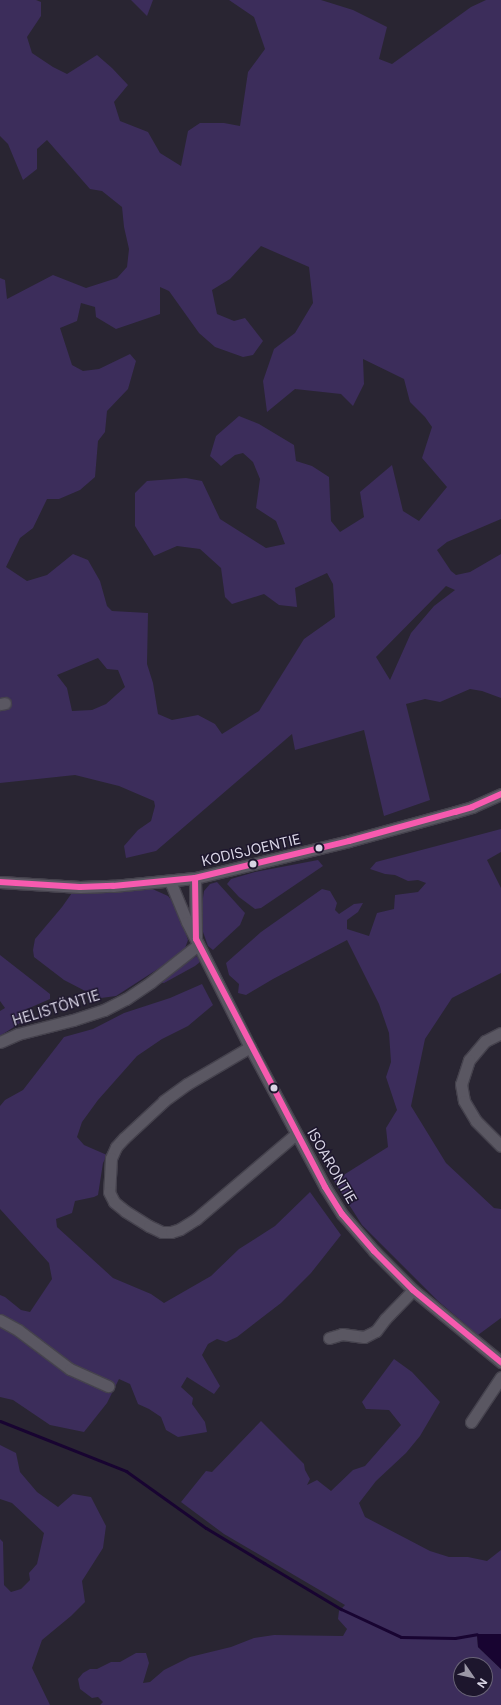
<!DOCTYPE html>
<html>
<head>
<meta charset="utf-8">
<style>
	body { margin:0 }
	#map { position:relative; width:501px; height:1705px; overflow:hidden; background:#292532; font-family:Inter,sans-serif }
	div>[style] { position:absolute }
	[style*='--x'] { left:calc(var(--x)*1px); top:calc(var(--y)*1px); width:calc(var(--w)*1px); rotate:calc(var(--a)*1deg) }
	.green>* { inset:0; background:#3c2d5b }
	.water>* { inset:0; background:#180431 }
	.stream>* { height:3px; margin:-1.5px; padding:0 1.5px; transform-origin:1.5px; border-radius:1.5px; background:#180431 }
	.roads { filter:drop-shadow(1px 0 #45424d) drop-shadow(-1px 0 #45424d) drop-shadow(0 1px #45424d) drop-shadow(0 -1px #45424d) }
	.minor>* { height:11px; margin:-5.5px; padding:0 5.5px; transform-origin:5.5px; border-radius:5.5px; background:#5a5762 }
	.bus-1>* { height:6px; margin:-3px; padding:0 3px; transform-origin:3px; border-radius:3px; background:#f75aaf }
	.dots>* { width:11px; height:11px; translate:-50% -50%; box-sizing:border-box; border:2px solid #1d162d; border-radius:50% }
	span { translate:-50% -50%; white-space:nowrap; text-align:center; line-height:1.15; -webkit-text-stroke:3px #1d162d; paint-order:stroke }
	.street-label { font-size:14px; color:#d8d4e4 }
	.north { position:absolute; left:453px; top:1657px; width:40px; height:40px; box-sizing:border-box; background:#1d162d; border:1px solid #686276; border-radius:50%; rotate:124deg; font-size:11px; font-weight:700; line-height:16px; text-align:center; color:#d8d4e4 }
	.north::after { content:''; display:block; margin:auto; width:14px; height:18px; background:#9b97a6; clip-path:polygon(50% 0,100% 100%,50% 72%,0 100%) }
</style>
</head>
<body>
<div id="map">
	<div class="green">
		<i style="clip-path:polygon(evenodd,0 0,36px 0,41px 2px,41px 16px,27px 37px,32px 53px,53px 67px,67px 74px,97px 55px,112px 68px,128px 85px,114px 102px,120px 121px,148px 132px,160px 153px,181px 166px,188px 131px,200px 123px,224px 123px,240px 126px,248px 72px,265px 49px,254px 17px,229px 0,321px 0,353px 10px,387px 27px,379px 59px,392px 64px,471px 7px,486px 0,501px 0,501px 519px,447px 542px,437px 550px,451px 571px,456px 575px,470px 572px,501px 554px,501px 698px,482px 691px,470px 689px,440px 702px,425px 699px,406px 704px,430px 800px,384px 816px,364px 730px,295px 750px,292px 734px,156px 851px,126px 858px,124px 846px,138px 830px,151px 821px,155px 806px,154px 801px,119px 786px,75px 775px,0 783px,0 278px,5px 280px,7px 299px,53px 275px,86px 288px,117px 278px,127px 267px,129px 249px,124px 227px,122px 207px,102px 191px,90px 189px,47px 140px,37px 149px,37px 169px,23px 180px,8px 144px,0 136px,0 0,261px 246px,309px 267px,313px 303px,295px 333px,274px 349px,263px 381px,267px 412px,295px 389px,341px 394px,353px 406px,364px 384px,363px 359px,404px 379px,410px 402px,425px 417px,432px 427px,422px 458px,447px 487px,419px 521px,403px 511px,392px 465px,360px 492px,364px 517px,340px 532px,331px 521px,329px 477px,312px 466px,296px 461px,294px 445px,259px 424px,239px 416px,216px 436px,210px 456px,221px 466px,235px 455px,243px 453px,253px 462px,260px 479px,256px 508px,276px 521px,285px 544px,266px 548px,220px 519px,202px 481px,186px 478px,147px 481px,135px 493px,135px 526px,154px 556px,177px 546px,200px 549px,221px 568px,225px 597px,232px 604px,264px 594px,279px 605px,297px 607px,295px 588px,327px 573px,333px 584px,335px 617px,304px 639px,259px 711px,222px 734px,215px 724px,198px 715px,172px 720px,158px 714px,153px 683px,147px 664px,148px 613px,112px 611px,107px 606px,100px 581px,88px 560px,73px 554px,47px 575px,27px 581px,6px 567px,20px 538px,33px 528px,47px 499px,59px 499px,80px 490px,95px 477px,98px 441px,105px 432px,107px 411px,128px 389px,136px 361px,130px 354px,99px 369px,83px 371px,72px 365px,60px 328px,77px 321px,81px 303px,95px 307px,96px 317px,116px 329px,160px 314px,160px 287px,169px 291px,199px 333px,215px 347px,243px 357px,253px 355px,263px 341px,245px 318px,234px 321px,217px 314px,212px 290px,230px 279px,261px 246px,0 0,446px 586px,455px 590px,434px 606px,411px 633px,390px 680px,376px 657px,446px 586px,0 0,98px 658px,107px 669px,118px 670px,125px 687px,106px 704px,92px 710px,72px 711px,67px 688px,57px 675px,98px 658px)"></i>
		<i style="clip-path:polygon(131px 0,153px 0,147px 16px)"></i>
		<i style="clip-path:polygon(501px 829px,501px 852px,487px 860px,501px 888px,501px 973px,452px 998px,425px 1039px,411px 1106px,446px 1163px,494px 1208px,501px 1209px,501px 1318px,478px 1335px,438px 1301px,362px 1225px,334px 1181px,388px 1147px,386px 1128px,397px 1110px,386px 1077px,391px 1062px,389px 1033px,379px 1004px,347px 940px,273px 979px,246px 995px,238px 993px,239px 984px,229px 975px,226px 963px,261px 932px,322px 889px,330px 891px,337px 903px,335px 910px,339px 914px,354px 904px,363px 903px,358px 912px,347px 920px,347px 929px,369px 936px,377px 913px,394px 909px,395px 895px,418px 892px,426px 883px,418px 880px,408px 881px,395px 875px,385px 874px,370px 869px,376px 862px)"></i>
		<i style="clip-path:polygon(318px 860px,323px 866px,261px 908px,255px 909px,239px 897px,227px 884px,231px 879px,255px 872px)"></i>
		<i style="clip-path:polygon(217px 882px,245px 913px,240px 925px,213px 950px,208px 946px,203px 932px,202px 904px,204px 891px,210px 884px)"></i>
		<i style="clip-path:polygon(148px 887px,168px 896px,177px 907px,188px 940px,184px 951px,178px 956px,116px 996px,101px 998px,91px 994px,64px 980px,34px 957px,33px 950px,35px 939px,62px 907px,74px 890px)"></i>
		<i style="clip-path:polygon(0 955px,50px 994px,50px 999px,27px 1009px,20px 1023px,0 1036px,0 1011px,5px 1008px,0 1001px)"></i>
		<i style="clip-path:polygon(197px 956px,200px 962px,195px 966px,164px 983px,159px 982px,159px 978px)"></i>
		<i style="clip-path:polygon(202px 984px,213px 1005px,188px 1026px,162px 1039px,137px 1056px,98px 1100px,82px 1122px,77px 1137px,84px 1145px,107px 1155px,103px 1163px,98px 1195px,94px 1197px,75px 1201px,72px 1213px,56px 1219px,57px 1227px,113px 1278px,151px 1294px,164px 1303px,211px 1276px,239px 1249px,275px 1226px,310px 1192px,341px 1235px,311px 1273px,281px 1303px,237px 1337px,226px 1342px,217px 1339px,208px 1344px,202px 1355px,220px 1386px,214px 1394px,187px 1377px,181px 1387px,193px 1398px,192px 1404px,205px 1422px,207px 1432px,178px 1437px,166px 1430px,161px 1417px,149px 1409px,138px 1404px,130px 1384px,119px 1379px,107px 1403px,84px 1432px,50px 1425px,13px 1400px,0 1397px,0 1295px,5px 1297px,21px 1310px,30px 1312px,52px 1279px,49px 1263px,0 1209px,0 1106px,5px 1100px,23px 1090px,64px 1037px,93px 1029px,124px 1013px,170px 998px)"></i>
		<i style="clip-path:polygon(evenodd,394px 1359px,412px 1372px,440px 1402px,420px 1436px,406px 1453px,376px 1481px,359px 1503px,365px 1517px,430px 1551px,449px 1557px,468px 1557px,487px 1561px,501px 1550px,501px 1634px,477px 1634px,478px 1647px,501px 1669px,501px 1705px,100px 1705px,103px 1702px,98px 1697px,92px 1698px,80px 1689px,78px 1679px,83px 1673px,90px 1669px,97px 1669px,111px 1662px,120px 1662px,136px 1653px,146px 1653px,149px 1663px,143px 1683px,150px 1682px,164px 1670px,190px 1657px,231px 1647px,254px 1638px,274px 1635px,343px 1636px,347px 1629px,338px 1619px,339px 1611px,345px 1605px,224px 1534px,181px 1502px,206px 1471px,212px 1472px,261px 1421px,304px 1464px,305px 1470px,310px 1479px,307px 1485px,317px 1480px,331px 1491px,353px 1470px,365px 1466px,401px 1425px,389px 1410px,366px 1409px,362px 1402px,394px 1359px,461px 1665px,485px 1665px,485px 1689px,461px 1689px,461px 1665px)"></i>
		<i style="clip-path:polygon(0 1445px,16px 1453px,20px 1472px,37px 1492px,58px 1507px,73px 1494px,91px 1497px,106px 1526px,103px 1548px,82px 1581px,85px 1602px,71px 1616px,42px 1640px,32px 1668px,50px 1705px,0 1705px,0 1539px,3px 1542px,4px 1585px,11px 1592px,21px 1589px,30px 1580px,29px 1573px,37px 1564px,44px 1533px,12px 1503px,0 1499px)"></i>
	</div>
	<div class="water">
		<i style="clip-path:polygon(477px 1634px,501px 1634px,501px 1669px,478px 1647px)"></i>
	</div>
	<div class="stream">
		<i style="--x:0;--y:1421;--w:136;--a:21.6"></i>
		<i style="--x:126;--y:1471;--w:98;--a:35.5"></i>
		<i style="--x:206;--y:1528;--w:68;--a:31.1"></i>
		<i style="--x:264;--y:1563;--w:90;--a:30.9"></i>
		<i style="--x:341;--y:1609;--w:66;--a:25"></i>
		<i style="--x:401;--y:1637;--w:54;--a:1.1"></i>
		<i style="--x:455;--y:1638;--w:22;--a:-10"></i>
	</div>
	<div class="roads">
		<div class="minor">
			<i style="--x:0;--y:704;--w:5;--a:-11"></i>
			<i style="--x:195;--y:878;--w:59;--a:89"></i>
			<i style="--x:170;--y:881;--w:44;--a:67.5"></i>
			<i style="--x:187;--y:922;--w:140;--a:63.3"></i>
			<i style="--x:250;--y:1047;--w:159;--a:61.8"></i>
			<i style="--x:325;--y:1187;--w:32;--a:58"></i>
			<i style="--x:342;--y:1214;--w:49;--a:49.1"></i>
			<i style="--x:374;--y:1251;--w:55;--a:45"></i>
			<i style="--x:413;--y:1290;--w:114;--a:39.3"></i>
			<i style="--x:0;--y:882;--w:80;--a:3.6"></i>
			<i style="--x:80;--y:887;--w:33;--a:-2"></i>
			<i style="--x:113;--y:886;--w:82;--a:-5.6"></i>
			<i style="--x:195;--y:878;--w:158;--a:-13.5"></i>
			<i style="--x:349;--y:841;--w:110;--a:-15.3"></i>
			<i style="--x:455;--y:812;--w:18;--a:-16"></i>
			<i style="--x:472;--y:807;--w:32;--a:-24"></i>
			<i style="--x:501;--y:1033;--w:18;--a:153"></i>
			<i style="--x:485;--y:1041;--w:25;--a:130"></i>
			<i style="--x:469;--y:1060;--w:25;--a:108"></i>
			<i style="--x:461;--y:1084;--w:17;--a:80"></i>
			<i style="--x:464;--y:1101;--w:23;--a:59"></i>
			<i style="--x:476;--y:1121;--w:35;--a:45"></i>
			<i style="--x:0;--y:1042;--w:20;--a:-24"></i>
			<i style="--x:18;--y:1034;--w:57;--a:-14.3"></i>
			<i style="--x:73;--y:1020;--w:33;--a:-18"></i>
			<i style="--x:104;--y:1010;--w:25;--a:-27"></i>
			<i style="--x:126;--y:999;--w:30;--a:-34"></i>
			<i style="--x:151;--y:982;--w:60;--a:-38.2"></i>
			<i style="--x:250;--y:1047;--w:73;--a:149.6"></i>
			<i style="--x:187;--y:1084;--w:29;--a:144"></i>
			<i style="--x:164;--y:1101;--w:54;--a:137.2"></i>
			<i style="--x:124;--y:1138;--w:12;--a:132"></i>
			<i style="--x:116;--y:1147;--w:12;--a:114"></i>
			<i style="--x:111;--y:1158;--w:34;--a:93"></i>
			<i style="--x:109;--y:1192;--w:11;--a:63"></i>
			<i style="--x:114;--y:1202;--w:14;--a:39"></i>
			<i style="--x:125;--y:1211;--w:28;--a:32"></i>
			<i style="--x:149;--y:1226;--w:14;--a:25"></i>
			<i style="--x:162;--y:1232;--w:9;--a:0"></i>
			<i style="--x:171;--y:1232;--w:9;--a:-18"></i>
			<i style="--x:180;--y:1229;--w:19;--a:-32"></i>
			<i style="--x:196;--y:1219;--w:131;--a:-40.4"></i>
			<i style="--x:0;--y:1320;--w:21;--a:29"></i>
			<i style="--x:18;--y:1330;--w:65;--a:36.9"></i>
			<i style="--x:70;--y:1369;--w:42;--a:24.1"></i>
			<i style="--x:329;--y:1338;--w:14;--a:-17"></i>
			<i style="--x:342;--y:1334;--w:22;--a:8"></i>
			<i style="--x:364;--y:1337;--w:13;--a:-27"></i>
			<i style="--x:376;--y:1331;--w:15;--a:-53"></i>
			<i style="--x:385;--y:1319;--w:40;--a:-46"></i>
			<i style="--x:471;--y:1422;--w:54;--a:-56.3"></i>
		</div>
	</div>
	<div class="bus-1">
		<i style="--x:195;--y:878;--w:61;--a:89.1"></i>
		<i style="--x:196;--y:939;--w:280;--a:62.5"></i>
		<i style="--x:325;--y:1187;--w:32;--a:58"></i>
		<i style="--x:342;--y:1214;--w:49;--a:49.1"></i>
		<i style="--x:374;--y:1251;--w:55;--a:45"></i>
		<i style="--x:413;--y:1290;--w:114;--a:39.3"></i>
		<i style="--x:0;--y:882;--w:80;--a:3.6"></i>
		<i style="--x:80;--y:887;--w:33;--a:-2"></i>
		<i style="--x:113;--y:886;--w:82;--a:-5.6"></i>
		<i style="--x:195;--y:878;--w:158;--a:-13.5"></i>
		<i style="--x:349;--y:841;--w:110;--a:-15.3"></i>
		<i style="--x:455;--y:812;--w:18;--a:-16"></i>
		<i style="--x:472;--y:807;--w:32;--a:-24"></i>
	</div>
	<div class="dots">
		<i style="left:319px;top:848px;background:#d8d4e4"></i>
		<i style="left:253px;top:864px;background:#d8d4e4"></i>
		<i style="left:274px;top:1088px;background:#d8d4e4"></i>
	</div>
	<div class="street-label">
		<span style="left:251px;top:850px;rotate:-13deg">KODISJOENTIE</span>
		<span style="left:56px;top:1008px;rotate:-17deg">HELISTÖNTIE</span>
		<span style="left:332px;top:1166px;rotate:60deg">ISOARONTIE</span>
	</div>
	<div class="north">N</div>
</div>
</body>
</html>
